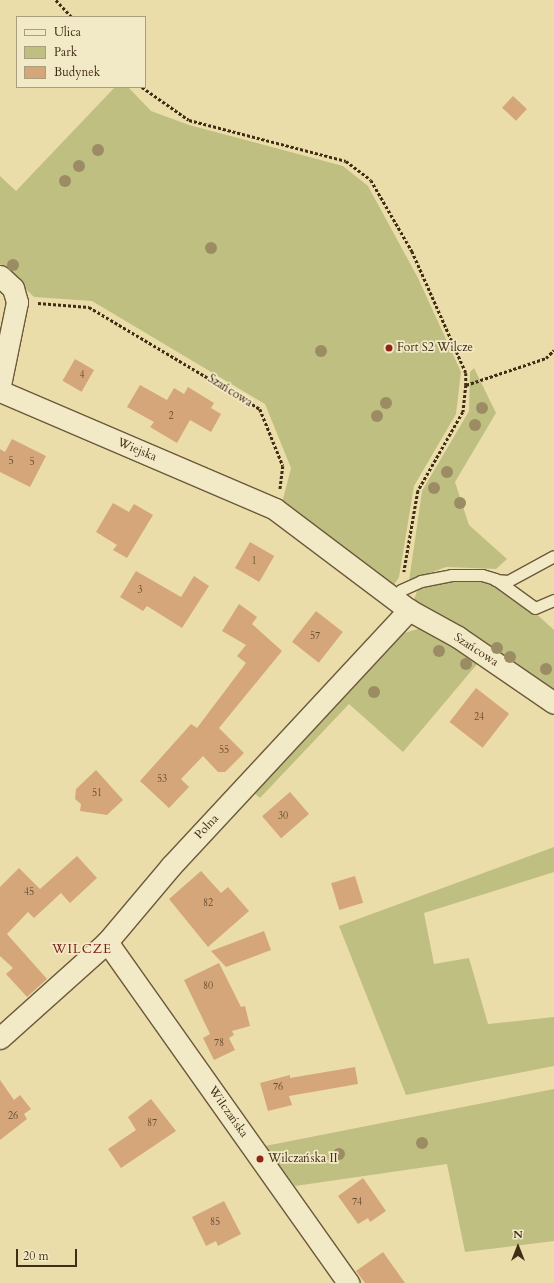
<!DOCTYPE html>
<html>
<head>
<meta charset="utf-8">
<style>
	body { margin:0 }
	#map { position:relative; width:554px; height:1283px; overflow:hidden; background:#ebdda9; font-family:Cardo,serif }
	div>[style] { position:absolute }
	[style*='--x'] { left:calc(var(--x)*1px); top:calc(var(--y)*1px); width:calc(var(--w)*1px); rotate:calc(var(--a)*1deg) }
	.green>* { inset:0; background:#bfbf82 }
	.building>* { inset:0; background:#d5a67a; transform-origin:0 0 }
	.path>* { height:2.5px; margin-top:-1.25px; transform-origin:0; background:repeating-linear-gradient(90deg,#402d16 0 3px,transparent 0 5px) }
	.roads { filter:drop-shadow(1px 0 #6b593b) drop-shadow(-1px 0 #6b593b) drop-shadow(0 1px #6b593b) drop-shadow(0 -1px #6b593b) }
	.service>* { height:11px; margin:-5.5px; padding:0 5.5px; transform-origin:5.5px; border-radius:5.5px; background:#f2e9c7 }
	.minor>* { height:21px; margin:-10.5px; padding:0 10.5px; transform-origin:10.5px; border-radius:10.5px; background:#f2e9c7 }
	.trees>* { width:12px; height:12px; margin:-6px; border-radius:50%; background:#9b8c64 }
	.dots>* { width:11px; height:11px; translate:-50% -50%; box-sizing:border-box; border:2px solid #f2e9c7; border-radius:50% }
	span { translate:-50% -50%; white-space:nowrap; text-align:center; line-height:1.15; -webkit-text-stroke:3.5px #f2e9c7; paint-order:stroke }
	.number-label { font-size:10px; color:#654b2f }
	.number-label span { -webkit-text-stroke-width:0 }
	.poi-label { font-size:12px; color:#402d16 }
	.left { translate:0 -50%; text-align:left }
	.street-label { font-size:12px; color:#402d16 }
	.neighbourhood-label { font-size:13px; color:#7a1f14; letter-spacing:1px }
	.legend { position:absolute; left:16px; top:16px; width:130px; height:72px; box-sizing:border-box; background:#f2e9c7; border:1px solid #ab9e80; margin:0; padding:5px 7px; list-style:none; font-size:12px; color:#402d16 }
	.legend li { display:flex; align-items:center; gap:8px; height:20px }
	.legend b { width:20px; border:1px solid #ab9e80 }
	.north { position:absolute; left:498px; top:1227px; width:40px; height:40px; -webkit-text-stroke:3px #f2e9c7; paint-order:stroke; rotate:0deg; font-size:11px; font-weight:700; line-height:16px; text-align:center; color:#402d16 }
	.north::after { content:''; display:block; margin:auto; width:14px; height:18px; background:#402d16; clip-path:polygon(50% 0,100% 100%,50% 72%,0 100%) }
	.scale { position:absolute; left:16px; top:1249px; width:61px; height:18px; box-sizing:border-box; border:2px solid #402d16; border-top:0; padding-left:5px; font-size:12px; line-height:14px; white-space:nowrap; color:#402d16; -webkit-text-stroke:3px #f2e9c7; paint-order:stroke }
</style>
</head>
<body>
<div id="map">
	<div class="green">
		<i style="clip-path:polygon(115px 87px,128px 87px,151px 111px,189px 125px,343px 166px,368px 186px,418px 278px,461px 372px,456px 414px,414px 486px,399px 577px,394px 585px,282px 503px,291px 468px,265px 404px,92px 301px,34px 297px,0 264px,0 176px,16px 191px)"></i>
		<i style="clip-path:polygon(474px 368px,496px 413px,455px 482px,469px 525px,507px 559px,496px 569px,446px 567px,409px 581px,422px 491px,469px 411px,470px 372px)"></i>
		<i style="clip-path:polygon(489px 579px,512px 592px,554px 630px,554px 698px,414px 600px,417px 591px,436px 580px)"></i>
		<i style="clip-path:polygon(424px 627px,478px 663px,403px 752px,349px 704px,260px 798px,252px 791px,401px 634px)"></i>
		<i style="clip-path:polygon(554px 847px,554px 872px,424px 913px,434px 964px,469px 958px,488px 1024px,554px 1017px,554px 1066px,406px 1095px,339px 926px)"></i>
		<i style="clip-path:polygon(554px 1089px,554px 1241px,465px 1252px,447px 1164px,295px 1186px,265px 1146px)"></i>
	</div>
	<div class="building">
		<i style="left:513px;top:96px;width:19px;height:16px;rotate:43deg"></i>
		<i style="left:75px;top:359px;width:22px;height:25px;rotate:30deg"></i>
		<i style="clip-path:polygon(140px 385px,167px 400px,174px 388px,184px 394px,188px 387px,214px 403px,211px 408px,221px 414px,211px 432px,190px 420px,177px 443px,150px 427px,154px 422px,127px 407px)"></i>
		<i style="clip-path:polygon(12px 439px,46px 456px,30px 487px,0 472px,0 449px,5px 452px)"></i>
		<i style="clip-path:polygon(113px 503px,129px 512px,134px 504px,153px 515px,127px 558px,113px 550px,117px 545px,96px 532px)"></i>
		<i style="left:250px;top:542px;width:28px;height:30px;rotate:30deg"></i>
		<i style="clip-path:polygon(136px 571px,181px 597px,194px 576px,209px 586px,182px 628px,147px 606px,143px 611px,120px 597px)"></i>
		<i style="clip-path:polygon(239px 604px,257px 617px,252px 624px,282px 651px,219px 728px,244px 753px,225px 772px,218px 772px,203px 756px,181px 779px,189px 787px,169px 808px,140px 781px,191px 724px,197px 728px,246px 663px,237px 656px,246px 645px,222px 631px)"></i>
		<i style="left:316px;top:611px;width:34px;height:39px;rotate:38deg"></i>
		<i style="left:476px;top:688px;width:42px;height:43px;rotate:38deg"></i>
		<i style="clip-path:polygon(96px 770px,123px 800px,107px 815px,80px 811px,81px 804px,75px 799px,76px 789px)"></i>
		<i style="left:290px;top:792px;width:29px;height:37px;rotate:49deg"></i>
		<i style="clip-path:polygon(77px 856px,97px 878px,70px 903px,61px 893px,34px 918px,28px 912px,7px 934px,47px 979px,27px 997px,6px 974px,13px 968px,0 956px,0 887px,19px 868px,40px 889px)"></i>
		<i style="clip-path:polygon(201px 871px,221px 893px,228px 887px,249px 911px,208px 947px,169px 899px)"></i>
		<i style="left:355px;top:876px;width:28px;height:25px;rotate:73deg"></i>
		<i style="clip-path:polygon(264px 931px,271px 950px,226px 967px,211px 951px)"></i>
		<i style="clip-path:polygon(219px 963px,241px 1007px,245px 1006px,250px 1026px,232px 1031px,234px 1035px,229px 1038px,235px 1050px,214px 1060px,203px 1038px,210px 1034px,184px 980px)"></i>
		<i style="clip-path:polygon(355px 1067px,358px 1084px,289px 1096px,292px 1105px,268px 1111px,260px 1083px,290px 1075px,290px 1078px)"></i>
		<i style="clip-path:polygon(0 1080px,14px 1100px,20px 1095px,31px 1109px,24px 1114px,27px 1119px,0 1140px)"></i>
		<i style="clip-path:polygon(151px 1099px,176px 1131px,121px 1168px,108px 1149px,136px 1130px,128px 1117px)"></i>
		<i style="clip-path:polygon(363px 1178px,386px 1211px,370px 1222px,368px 1218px,358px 1224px,338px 1196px)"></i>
		<i style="clip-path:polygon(224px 1201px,241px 1234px,218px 1246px,216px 1241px,206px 1246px,192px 1217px)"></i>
		<i style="clip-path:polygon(383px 1252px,405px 1283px,365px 1283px,356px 1271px)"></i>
	</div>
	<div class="path">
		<i style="--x:56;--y:0;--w:23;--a:47"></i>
		<i style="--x:142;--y:87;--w:57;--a:35.1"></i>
		<i style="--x:189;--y:120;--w:162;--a:14.6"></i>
		<i style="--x:346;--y:161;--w:31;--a:37"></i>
		<i style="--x:371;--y:180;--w:82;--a:60"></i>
		<i style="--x:412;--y:251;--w:133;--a:66.1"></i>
		<i style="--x:466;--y:373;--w:12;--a:90"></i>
		<i style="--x:466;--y:385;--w:27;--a:96"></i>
		<i style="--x:463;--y:412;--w:91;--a:119.7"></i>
		<i style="--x:418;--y:491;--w:82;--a:99.8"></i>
		<i style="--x:38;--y:303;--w:51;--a:4.5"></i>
		<i style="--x:89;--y:307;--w:199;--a:30.8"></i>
		<i style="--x:260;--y:409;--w:61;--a:68"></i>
		<i style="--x:283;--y:466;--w:23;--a:97"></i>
		<i style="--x:466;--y:385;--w:84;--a:-18.6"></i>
		<i style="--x:546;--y:358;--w:11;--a:-45"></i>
	</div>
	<div class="roads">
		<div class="service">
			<i style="--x:495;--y:580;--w:13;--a:4"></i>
			<i style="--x:508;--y:581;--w:52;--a:-28.5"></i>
			<i style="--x:396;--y:600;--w:11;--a:-63"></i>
			<i style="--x:401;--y:590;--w:22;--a:-24"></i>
			<i style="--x:421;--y:581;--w:31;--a:-11"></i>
			<i style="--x:451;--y:575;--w:31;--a:0"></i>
			<i style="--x:482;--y:575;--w:14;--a:17"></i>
			<i style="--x:495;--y:579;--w:49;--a:35.9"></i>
			<i style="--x:535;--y:608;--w:21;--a:-23"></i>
		</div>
		<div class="minor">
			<i style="--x:0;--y:276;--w:18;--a:43"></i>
			<i style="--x:13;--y:288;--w:15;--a:74"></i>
			<i style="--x:17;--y:302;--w:85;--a:101.6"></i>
			<i style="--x:0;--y:391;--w:299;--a:23.2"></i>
			<i style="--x:275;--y:509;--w:168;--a:37"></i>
			<i style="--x:409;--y:610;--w:56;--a:28.9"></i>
			<i style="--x:458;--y:637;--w:116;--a:34.5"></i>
			<i style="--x:107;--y:942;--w:418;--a:54.7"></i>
			<i style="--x:0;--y:1038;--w:144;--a:-41.9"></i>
			<i style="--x:107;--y:942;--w:99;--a:-49.9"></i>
			<i style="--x:171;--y:866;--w:350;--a:-47.1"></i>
		</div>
	</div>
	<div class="trees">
		<i style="left:98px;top:150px"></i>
		<i style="left:79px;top:166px"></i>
		<i style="left:65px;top:181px"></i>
		<i style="left:211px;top:248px"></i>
		<i style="left:13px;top:265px"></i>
		<i style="left:321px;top:351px"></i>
		<i style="left:386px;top:403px"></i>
		<i style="left:482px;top:408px"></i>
		<i style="left:377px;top:416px"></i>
		<i style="left:475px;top:425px"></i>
		<i style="left:447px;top:472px"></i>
		<i style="left:434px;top:488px"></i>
		<i style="left:460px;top:503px"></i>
		<i style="left:497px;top:648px"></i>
		<i style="left:439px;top:651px"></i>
		<i style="left:510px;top:657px"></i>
		<i style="left:466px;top:664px"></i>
		<i style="left:546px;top:669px"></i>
		<i style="left:374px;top:692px"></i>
		<i style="left:422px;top:1143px"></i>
		<i style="left:339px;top:1154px"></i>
	</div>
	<div class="dots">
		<i style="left:389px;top:348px;background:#8f2418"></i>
		<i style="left:260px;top:1159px;background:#8f2418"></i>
	</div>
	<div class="number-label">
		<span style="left:82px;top:376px">4</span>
		<span style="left:171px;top:417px">2</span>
		<span style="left:11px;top:462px">5</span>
		<span style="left:32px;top:463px">5</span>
		<span style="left:254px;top:562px">1</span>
		<span style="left:140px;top:591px">3</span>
		<span style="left:315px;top:637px">57</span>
		<span style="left:479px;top:718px">24</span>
		<span style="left:224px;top:751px">55</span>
		<span style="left:162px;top:780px">53</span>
		<span style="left:97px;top:794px">51</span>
		<span style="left:283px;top:817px">30</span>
		<span style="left:29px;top:893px">45</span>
		<span style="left:208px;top:904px">82</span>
		<span style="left:208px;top:987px">80</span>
		<span style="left:219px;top:1044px">78</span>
		<span style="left:278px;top:1088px">76</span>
		<span style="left:13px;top:1117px">26</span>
		<span style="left:152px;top:1124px">87</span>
		<span style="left:357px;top:1203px">74</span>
		<span style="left:215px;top:1223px">85</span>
	</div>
	<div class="poi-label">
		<span class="left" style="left:397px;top:348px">Fort S2 Wilcze</span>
		<span class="left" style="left:268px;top:1159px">Wilczańska II</span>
	</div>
	<div class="street-label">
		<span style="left:230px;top:391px;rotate:32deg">Szańcowa</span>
		<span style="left:137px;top:450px;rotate:23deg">Wiejska</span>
		<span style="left:476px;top:650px;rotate:33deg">Szańcowa</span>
		<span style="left:207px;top:827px;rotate:-47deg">Polna</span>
		<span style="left:228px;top:1112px;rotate:55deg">WiIczańska</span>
	</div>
	<div class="neighbourhood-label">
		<span style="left:82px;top:949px">WILCZE</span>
	</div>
	<ul class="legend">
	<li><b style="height:5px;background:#f2e9c7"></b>Ulica</li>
	<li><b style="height:11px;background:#bfbf82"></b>Park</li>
	<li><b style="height:11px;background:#d5a67a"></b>Budynek</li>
	</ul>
	<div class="north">N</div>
	<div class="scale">20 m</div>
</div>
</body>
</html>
